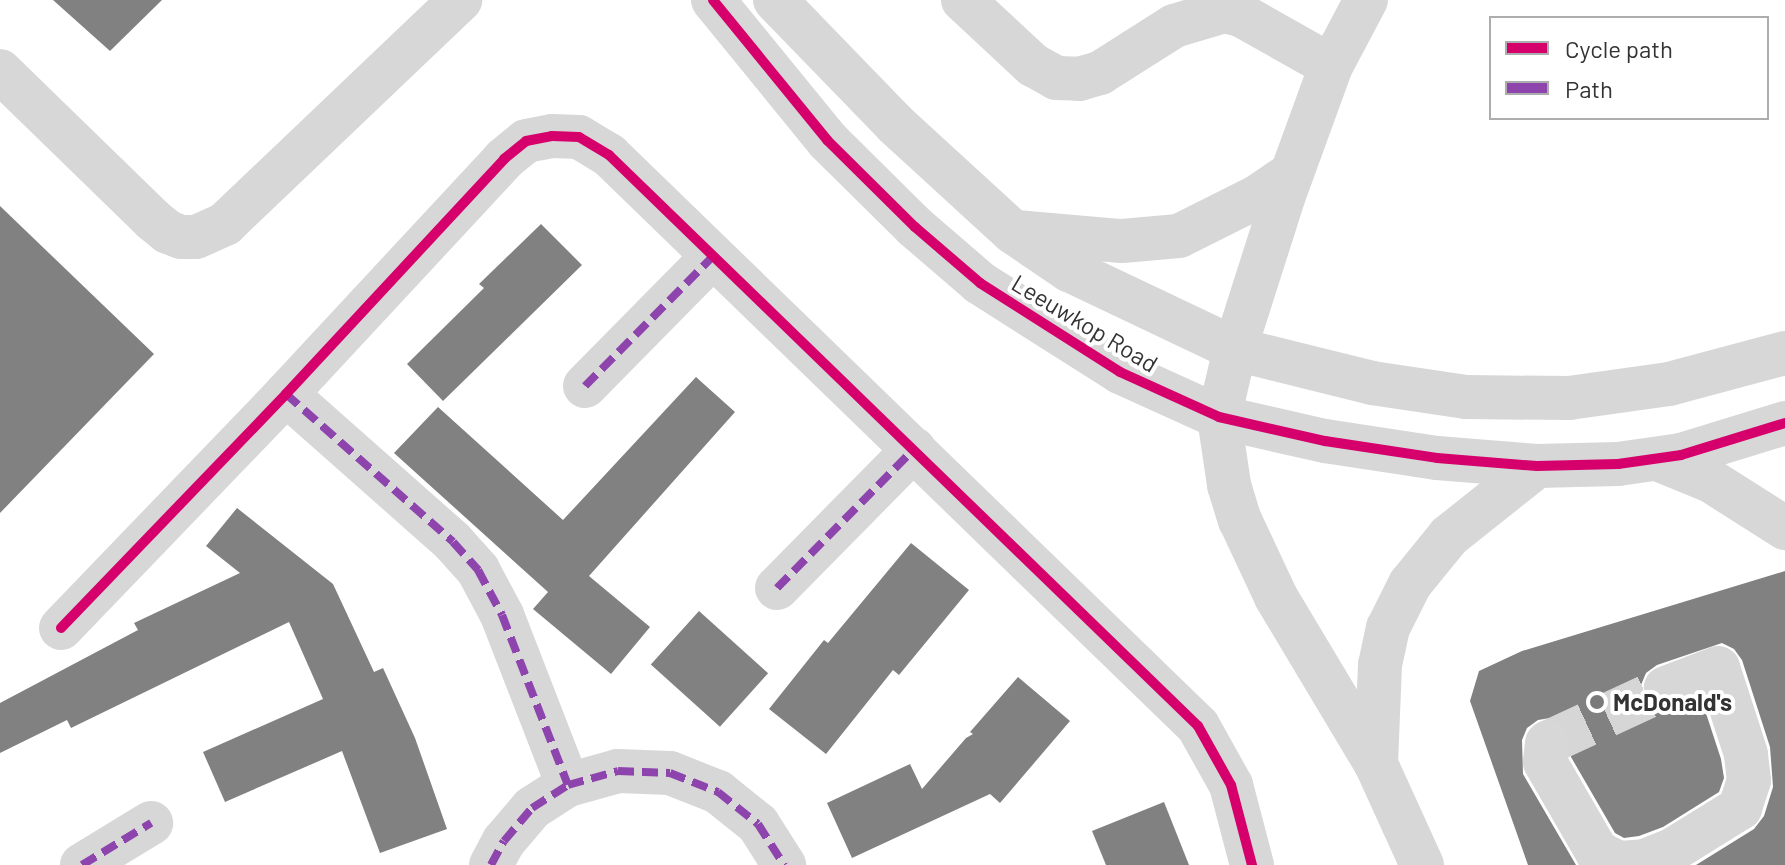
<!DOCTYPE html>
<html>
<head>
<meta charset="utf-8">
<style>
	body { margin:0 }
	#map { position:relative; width:1785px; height:865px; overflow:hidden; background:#fff; font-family:Barlow,sans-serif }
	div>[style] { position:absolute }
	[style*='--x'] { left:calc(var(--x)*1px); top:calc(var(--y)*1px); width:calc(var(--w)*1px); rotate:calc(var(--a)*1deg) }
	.building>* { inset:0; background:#818181; transform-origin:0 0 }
	.minor-tunnel>* { height:44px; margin-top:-22px; transform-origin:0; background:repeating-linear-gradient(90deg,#d6d6d6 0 44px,transparent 0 66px) }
	.minor>* { height:44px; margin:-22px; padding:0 22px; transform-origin:22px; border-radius:22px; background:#d7d7d7 }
	.quiet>* { height:8px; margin-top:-4px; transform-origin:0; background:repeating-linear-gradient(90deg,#8e44ad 0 16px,transparent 0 24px) }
	.cycleway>* { height:10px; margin:-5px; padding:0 5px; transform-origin:5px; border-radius:5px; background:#d6006c }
	.dots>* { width:22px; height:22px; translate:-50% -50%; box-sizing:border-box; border:4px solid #fff; border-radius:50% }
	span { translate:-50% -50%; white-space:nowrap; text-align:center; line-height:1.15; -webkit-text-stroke:8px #fff; paint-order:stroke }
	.street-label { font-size:24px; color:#333 }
	.poi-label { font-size:24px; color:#333; font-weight:700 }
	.left { translate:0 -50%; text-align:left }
	.legend { position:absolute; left:1489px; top:16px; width:280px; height:104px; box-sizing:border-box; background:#fff; border:2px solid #adadad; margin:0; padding:10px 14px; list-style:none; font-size:24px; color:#333 }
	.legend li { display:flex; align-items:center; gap:16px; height:40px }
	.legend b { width:40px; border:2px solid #adadad }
</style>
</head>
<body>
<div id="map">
	<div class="building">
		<i style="clip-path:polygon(53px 0,162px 0,110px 51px)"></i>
		<i style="clip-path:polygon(0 206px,154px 354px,0 513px)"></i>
		<i style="clip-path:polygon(541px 224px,582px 265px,443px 401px,407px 364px,484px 288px,479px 284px)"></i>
		<i style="clip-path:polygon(696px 377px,735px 412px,589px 576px,650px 627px,611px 674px,533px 609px,548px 592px,394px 453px,438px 407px,563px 520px)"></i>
		<i style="clip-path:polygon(237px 508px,333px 584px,374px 672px,383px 668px,415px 738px,447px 829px,380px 853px,342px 751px,225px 802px,203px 752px,323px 699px,289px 622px,71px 728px,67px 720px,0 753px,0 703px,138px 630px,134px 623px,240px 573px,206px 546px)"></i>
		<i style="clip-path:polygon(911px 543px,969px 590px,899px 675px,893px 670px,826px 754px,769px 709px,824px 640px,828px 643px)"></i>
		<i style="clip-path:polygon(1785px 571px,1785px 865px,1696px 865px,1754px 829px,1764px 816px,1773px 787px,1770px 747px,1742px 660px,1734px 649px,1722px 643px,1657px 665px,1646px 673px,1641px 685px,1642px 696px,1650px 707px,1661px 712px,1702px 701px,1721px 759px,1724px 778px,1719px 792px,1663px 827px,1639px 836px,1624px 838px,1615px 833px,1571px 757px,1569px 732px,1561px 722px,1550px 718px,1538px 720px,1527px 728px,1522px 740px,1523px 774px,1576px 865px,1528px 865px,1470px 701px,1479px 671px,1522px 651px)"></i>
		<i style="left:699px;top:611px;width:93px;height:72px;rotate:42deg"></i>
		<i style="clip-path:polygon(1018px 677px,1070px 721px,1000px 803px,990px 794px,852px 858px,827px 803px,910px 764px,922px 789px,966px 738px,973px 734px,970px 732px)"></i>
		<i style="clip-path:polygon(1164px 802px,1189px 865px,1106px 865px,1092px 831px)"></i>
	</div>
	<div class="minor-tunnel">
		<i style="--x:1547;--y:743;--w:131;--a:-24.8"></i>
	</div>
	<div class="minor">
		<i style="--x:713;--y:0;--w:181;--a:50.8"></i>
		<i style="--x:827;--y:140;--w:124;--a:44.7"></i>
		<i style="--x:915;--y:227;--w:86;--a:40.7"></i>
		<i style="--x:980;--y:283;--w:166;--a:32.4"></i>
		<i style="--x:1120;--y:372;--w:109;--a:24.4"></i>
		<i style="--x:1219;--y:417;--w:109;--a:12.8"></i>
		<i style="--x:1325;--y:441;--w:113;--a:8.6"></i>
		<i style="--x:1437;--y:458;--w:100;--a:4.6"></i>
		<i style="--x:1537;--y:466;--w:81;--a:-1.4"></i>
		<i style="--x:1618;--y:464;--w:64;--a:-8.1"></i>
		<i style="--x:1681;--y:455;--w:109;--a:-17.1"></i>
		<i style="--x:775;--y:0;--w:173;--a:45.9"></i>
		<i style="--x:895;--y:124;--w:160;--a:42.5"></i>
		<i style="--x:1013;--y:232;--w:68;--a:34.2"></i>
		<i style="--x:1069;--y:270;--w:184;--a:25.4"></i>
		<i style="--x:1235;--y:349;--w:141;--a:13.9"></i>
		<i style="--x:1372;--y:383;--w:95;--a:8.5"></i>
		<i style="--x:1466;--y:397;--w:103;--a:0.6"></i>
		<i style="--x:1569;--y:398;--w:101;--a:-8"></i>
		<i style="--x:1669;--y:384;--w:120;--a:-15"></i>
		<i style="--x:963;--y:0;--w:96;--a:42.9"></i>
		<i style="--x:1033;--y:65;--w:26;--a:29"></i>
		<i style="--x:1056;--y:78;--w:23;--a:2"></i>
		<i style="--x:1079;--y:79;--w:22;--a:-16"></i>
		<i style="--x:1100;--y:73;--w:88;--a:-32.4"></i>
		<i style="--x:1174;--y:26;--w:52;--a:-16.7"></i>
		<i style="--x:1224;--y:11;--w:17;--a:13"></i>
		<i style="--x:1241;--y:15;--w:103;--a:29.5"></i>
		<i style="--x:1366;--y:0;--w:75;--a:117.9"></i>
		<i style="--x:1331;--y:66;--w:137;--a:110"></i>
		<i style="--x:1284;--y:195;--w:162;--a:107.7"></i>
		<i style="--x:1235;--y:349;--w:70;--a:103.2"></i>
		<i style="--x:1219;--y:417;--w:69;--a:81.6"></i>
		<i style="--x:1229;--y:485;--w:37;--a:73"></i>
		<i style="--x:1240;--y:520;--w:85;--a:64.9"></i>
		<i style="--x:1276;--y:597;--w:195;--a:59.1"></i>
		<i style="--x:1376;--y:764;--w:111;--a:65.5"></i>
		<i style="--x:0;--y:71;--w:214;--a:44.2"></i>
		<i style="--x:153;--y:220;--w:19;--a:39"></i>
		<i style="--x:168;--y:232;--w:14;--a:21"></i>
		<i style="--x:181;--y:237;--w:15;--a:0"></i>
		<i style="--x:196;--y:237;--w:32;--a:-24"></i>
		<i style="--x:225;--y:224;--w:325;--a:-43.6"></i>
		<i style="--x:1016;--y:232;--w:106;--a:4.9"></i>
		<i style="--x:1122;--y:241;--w:57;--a:-5"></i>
		<i style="--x:1179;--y:236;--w:87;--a:-26.6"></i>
		<i style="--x:1257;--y:197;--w:42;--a:-34.4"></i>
		<i style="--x:585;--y:386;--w:182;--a:-45.4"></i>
		<i style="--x:286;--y:394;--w:223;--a:41.5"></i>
		<i style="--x:453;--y:542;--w:38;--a:48"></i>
		<i style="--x:478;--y:570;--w:51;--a:61.9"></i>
		<i style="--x:502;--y:615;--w:182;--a:68.8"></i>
		<i style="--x:1657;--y:459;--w:58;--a:22.2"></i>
		<i style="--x:1711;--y:481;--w:88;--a:32.4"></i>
		<i style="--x:777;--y:588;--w:195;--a:-45.4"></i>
		<i style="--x:61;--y:628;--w:325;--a:-46.1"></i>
		<i style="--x:286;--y:394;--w:321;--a:-47.1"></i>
		<i style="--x:504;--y:159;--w:28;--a:-39"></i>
		<i style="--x:526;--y:141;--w:26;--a:-11"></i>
		<i style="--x:552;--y:136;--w:27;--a:2"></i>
		<i style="--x:579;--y:137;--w:35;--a:31"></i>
		<i style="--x:609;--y:155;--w:820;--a:44.11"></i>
		<i style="--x:1198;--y:726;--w:68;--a:60.8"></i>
		<i style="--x:1231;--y:785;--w:83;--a:75.3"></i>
		<i style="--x:1547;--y:743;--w:19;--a:96"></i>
		<i style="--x:1545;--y:762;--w:104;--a:60"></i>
		<i style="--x:1597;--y:852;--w:25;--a:27"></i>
		<i style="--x:1619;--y:863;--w:26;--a:-4"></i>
		<i style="--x:1645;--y:861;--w:31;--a:-22"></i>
		<i style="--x:1674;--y:849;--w:78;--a:-31.8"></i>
		<i style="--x:1740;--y:808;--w:29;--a:-72"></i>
		<i style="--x:1749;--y:780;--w:26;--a:-97"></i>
		<i style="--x:1746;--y:754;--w:90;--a:-108"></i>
		<i style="--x:1718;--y:668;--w:56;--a:159"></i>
		<i style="--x:1376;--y:764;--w:99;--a:-87.7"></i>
		<i style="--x:1380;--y:665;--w:38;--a:-78"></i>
		<i style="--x:1388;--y:628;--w:49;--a:-63.4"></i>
		<i style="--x:1410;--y:584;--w:62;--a:-50.9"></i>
		<i style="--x:1449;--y:536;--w:112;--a:-38.5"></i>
		<i style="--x:82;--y:865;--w:81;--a:-31.3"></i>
		<i style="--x:491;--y:865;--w:27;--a:-62"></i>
		<i style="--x:504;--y:841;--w:43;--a:-49.7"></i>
		<i style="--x:532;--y:808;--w:43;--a:-32.6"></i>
		<i style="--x:568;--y:785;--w:52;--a:-15.6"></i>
		<i style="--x:618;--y:771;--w:52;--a:2.2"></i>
		<i style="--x:670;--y:773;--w:52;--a:21.6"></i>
		<i style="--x:718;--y:792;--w:51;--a:38.7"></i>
		<i style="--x:758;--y:824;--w:49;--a:57.6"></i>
	</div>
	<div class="quiet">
		<i style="--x:585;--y:386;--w:182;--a:-45.4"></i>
		<i style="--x:286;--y:394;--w:223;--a:41.5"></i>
		<i style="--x:453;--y:542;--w:38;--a:48"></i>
		<i style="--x:478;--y:570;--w:51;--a:61.9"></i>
		<i style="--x:502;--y:615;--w:182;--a:68.8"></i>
		<i style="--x:777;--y:588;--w:195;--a:-45.4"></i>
		<i style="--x:82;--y:865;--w:81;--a:-31.3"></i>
		<i style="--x:491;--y:865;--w:27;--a:-62"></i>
		<i style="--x:504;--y:841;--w:43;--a:-49.7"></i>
		<i style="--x:532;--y:808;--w:43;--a:-32.6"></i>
		<i style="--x:568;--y:785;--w:52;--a:-15.6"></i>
		<i style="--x:618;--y:771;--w:52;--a:2.2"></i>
		<i style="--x:670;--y:773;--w:52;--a:21.6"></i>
		<i style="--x:718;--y:792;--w:51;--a:38.7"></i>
		<i style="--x:758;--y:824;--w:49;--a:57.6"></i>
	</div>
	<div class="cycleway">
		<i style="--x:713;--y:0;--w:181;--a:50.8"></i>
		<i style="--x:827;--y:140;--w:124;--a:44.7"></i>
		<i style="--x:915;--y:227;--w:86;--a:40.7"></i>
		<i style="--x:980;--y:283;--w:166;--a:32.4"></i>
		<i style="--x:1120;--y:372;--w:109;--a:24.4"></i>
		<i style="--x:1219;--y:417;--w:109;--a:12.8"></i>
		<i style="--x:1325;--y:441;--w:113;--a:8.6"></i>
		<i style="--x:1437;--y:458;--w:100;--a:4.6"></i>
		<i style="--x:1537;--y:466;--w:81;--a:-1.4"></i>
		<i style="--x:1618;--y:464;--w:64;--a:-8.1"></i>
		<i style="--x:1681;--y:455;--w:109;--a:-17.1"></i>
		<i style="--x:61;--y:628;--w:325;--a:-46.1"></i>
		<i style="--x:286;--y:394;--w:321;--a:-47.1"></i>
		<i style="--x:504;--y:159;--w:28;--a:-39"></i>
		<i style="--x:526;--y:141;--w:26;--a:-11"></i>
		<i style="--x:552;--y:136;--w:27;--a:2"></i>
		<i style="--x:579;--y:137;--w:35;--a:31"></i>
		<i style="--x:609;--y:155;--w:820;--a:44.11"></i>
		<i style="--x:1198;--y:726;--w:68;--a:60.8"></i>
		<i style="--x:1231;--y:785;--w:83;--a:75.3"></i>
	</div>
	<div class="dots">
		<i style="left:1597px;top:702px;background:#7a7a7a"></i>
	</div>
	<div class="street-label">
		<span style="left:1085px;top:323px;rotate:31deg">Leeuwkop Road</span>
	</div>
	<div class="poi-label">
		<span class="left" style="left:1613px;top:702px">McDonald's</span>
	</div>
	<ul class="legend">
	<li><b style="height:10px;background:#d6006c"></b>Cycle path</li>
	<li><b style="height:10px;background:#8e44ad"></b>Path</li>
	</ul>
</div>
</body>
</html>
